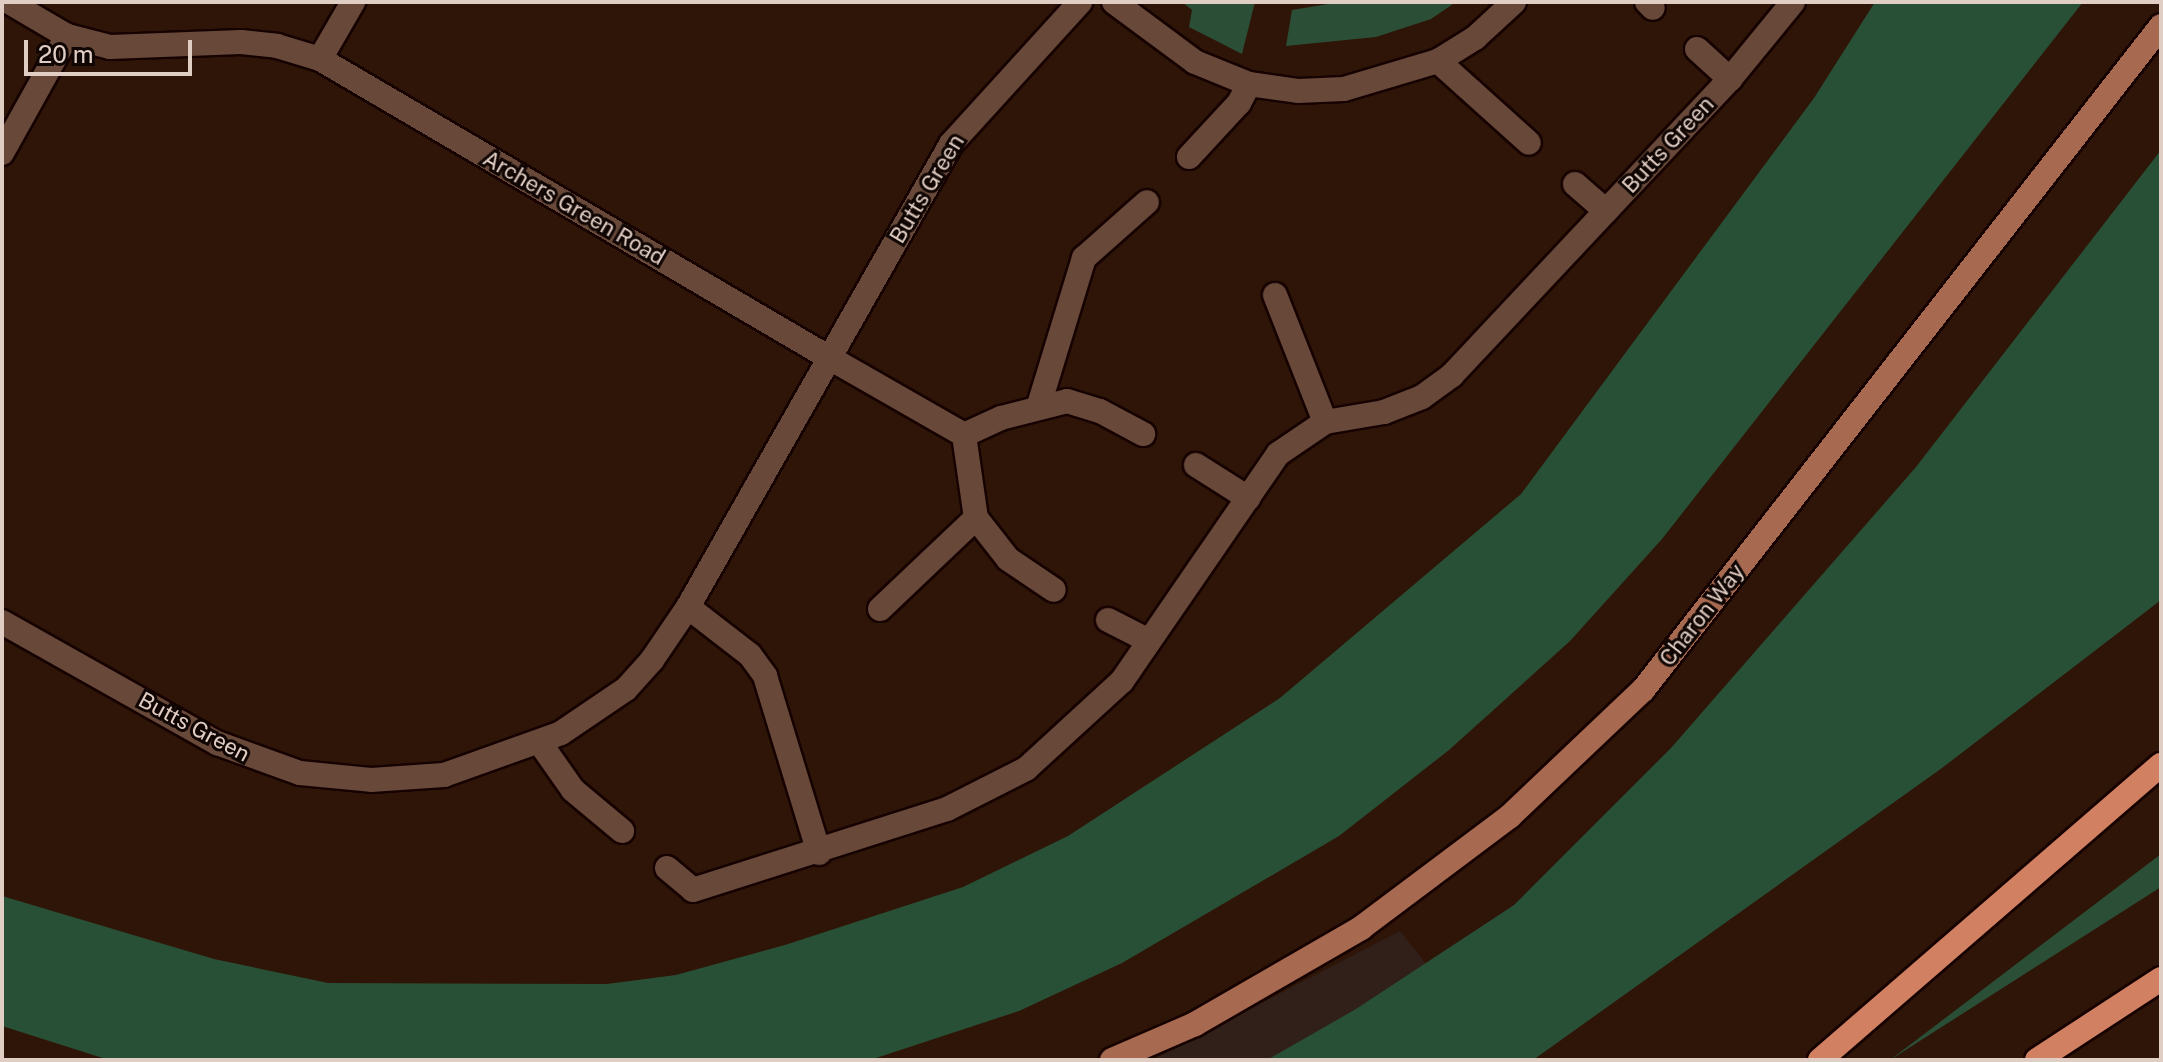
<!DOCTYPE html>
<html>
<head>
<meta charset="utf-8">
<style>
	body { margin:0 }
	#map { position:relative; width:2163px; height:1062px; overflow:hidden; background:#2f1507; font-family:"Public Sans",sans-serif }
	div>[style] { position:absolute }
	[style*='--x'] { left:calc(var(--x)*1px); top:calc(var(--y)*1px); width:calc(var(--w)*1px); rotate:calc(var(--a)*1deg) }
	.commercial>* { inset:0; background:#311f19 }
	.green>* { inset:0; background:#2b4e37 }
	.forest>* { inset:0; background:#285036 }
	.roads { filter:drop-shadow(2px 0 #160200) drop-shadow(-2px 0 #160200) drop-shadow(0 2px #160200) drop-shadow(0 -2px #160200) }
	.lane>* { height:24px; margin:-12px; padding:0 12px; transform-origin:12px; border-radius:12px; background:#674839 }
	.street>* { height:24px; margin:-12px; padding:0 12px; transform-origin:12px; border-radius:12px; background:#674839 }
	.primary>* { height:24px; margin:-12px; padding:0 12px; transform-origin:12px; border-radius:12px; background:#a76a51 }
	.highway>* { height:24px; margin:-12px; padding:0 12px; transform-origin:12px; border-radius:12px; background:#d18061 }
	span { translate:-50% -50%; white-space:nowrap; text-align:center; line-height:1.15; -webkit-text-stroke:6px #0f0502; paint-order:stroke }
	.street-label { font-size:22px; color:#e0cdc4 }
	.frame { position:absolute; inset:0; border:4px solid #e0cdc4; pointer-events:none }
	.scale { position:absolute; left:24px; top:40px; width:168px; height:36px; box-sizing:border-box; border:4px solid #e0cdc4; border-top:0; padding-left:10px; font-size:24px; line-height:28px; white-space:nowrap; color:#e0cdc4; -webkit-text-stroke:6px #0f0502; paint-order:stroke }
</style>
</head>
<body>
<div id="map">
	<div class="commercial">
		<i style="clip-path:polygon(1400px 931px,1504px 1060px,1152px 1060px)"></i>
	</div>
	<div class="green">
		<i style="clip-path:polygon(1182px 2px,1255px 2px,1242px 54px,1189px 27px,1192px 10px)"></i>
		<i style="clip-path:polygon(1340px 2px,1456px 2px,1431px 19px,1376px 37px,1286px 46px,1292px 10px)"></i>
		<i style="clip-path:polygon(2161px 854px,2161px 887px,1890px 1060px)"></i>
	</div>
	<div class="forest">
		<i style="clip-path:polygon(1875px 2px,2083px 2px,1662px 539px,1570px 641px,1449px 750px,1339px 836px,1122px 963px,1019px 1011px,870px 1060px,109px 1060px,2px 1026px,2px 896px,214px 959px,328px 983px,607px 984px,676px 975px,785px 945px,963px 887px,1068px 836px,1280px 698px,1521px 494px,1814px 98px)"></i>
		<i style="clip-path:polygon(2161px 150px,2161px 600px,1942px 768px,1533px 1060px,1267px 1060px,1356px 1009px,1514px 905px,1671px 748px,1916px 467px)"></i>
	</div>
	<div class="roads">
		<div class="lane">
			<i style="--x:1647;--y:2;--w:8;--a:45"></i>
			<i style="--x:1697;--y:49;--w:45;--a:42.3"></i>
			<i style="--x:1438;--y:61;--w:122;--a:42"></i>
			<i style="--x:1189;--y:157;--w:74;--a:-47.2"></i>
			<i style="--x:1239;--y:103;--w:21;--a:-62"></i>
			<i style="--x:1575;--y:184;--w:41;--a:41.1"></i>
			<i style="--x:1275;--y:295;--w:136;--a:68.5"></i>
			<i style="--x:828;--y:357;--w:157;--a:29.8"></i>
			<i style="--x:964;--y:435;--w:41;--a:-24.7"></i>
			<i style="--x:1001;--y:418;--w:68;--a:-14.4"></i>
			<i style="--x:1067;--y:401;--w:34;--a:17"></i>
			<i style="--x:1100;--y:411;--w:49;--a:28.1"></i>
			<i style="--x:1039;--y:405;--w:154;--a:-73"></i>
			<i style="--x:1084;--y:258;--w:84;--a:-41.6"></i>
			<i style="--x:964;--y:435;--w:84;--a:81.8"></i>
			<i style="--x:976;--y:518;--w:52;--a:52"></i>
			<i style="--x:1008;--y:559;--w:55;--a:34"></i>
			<i style="--x:1196;--y:465;--w:62;--a:32.4"></i>
			<i style="--x:688;--y:607;--w:78;--a:37.7"></i>
			<i style="--x:750;--y:655;--w:26;--a:54"></i>
			<i style="--x:765;--y:676;--w:185;--a:73"></i>
			<i style="--x:880;--y:609;--w:132;--a:-43.5"></i>
			<i style="--x:1108;--y:620;--w:46;--a:27.1"></i>
			<i style="--x:540;--y:743;--w:57;--a:54.9"></i>
			<i style="--x:573;--y:790;--w:64;--a:39.9"></i>
			<i style="--x:667;--y:868;--w:34;--a:40"></i>
			<i style="--x:693;--y:890;--w:267;--a:-17.7"></i>
			<i style="--x:947;--y:809;--w:89;--a:-26.9"></i>
			<i style="--x:1026;--y:769;--w:130;--a:-42.5"></i>
			<i style="--x:1122;--y:681;--w:275;--a:-55.5"></i>
			<i style="--x:1278;--y:454;--w:57;--a:-34.2"></i>
			<i style="--x:1325;--y:422;--w:60;--a:-9.6"></i>
			<i style="--x:1384;--y:412;--w:41;--a:-21.5"></i>
			<i style="--x:1422;--y:397;--w:37;--a:-36"></i>
			<i style="--x:1452;--y:375;--w:406;--a:-46.8"></i>
			<i style="--x:1730;--y:79;--w:99;--a:-50.7"></i>
		</div>
		<div class="street">
			<i style="--x:9;--y:2;--w:67;--a:30.4"></i>
			<i style="--x:67;--y:36;--w:44;--a:14.3"></i>
			<i style="--x:110;--y:47;--w:131;--a:-2.2"></i>
			<i style="--x:241;--y:42;--w:36;--a:6"></i>
			<i style="--x:277;--y:46;--w:45;--a:16.8"></i>
			<i style="--x:320;--y:59;--w:589;--a:30.4"></i>
			<i style="--x:1114;--y:2;--w:101;--a:36.5"></i>
			<i style="--x:1195;--y:62;--w:58;--a:22.2"></i>
			<i style="--x:1249;--y:84;--w:49;--a:8.1"></i>
			<i style="--x:1298;--y:91;--w:46;--a:-2.5"></i>
			<i style="--x:1344;--y:89;--w:98;--a:-16.6"></i>
			<i style="--x:1438;--y:61;--w:44;--a:-31.9"></i>
			<i style="--x:1475;--y:38;--w:53;--a:-42.7"></i>
			<i style="--x:320;--y:59;--w:66;--a:-59.9"></i>
			<i style="--x:2;--y:153;--w:134;--a:-60.9"></i>
			<i style="--x:2;--y:622;--w:247;--a:29.4"></i>
			<i style="--x:217;--y:743;--w:88;--a:19.9"></i>
			<i style="--x:300;--y:773;--w:71;--a:5.6"></i>
			<i style="--x:371;--y:780;--w:73;--a:-3.9"></i>
			<i style="--x:444;--y:775;--w:124;--a:-19.7"></i>
			<i style="--x:561;--y:733;--w:78;--a:-34.1"></i>
			<i style="--x:626;--y:689;--w:39;--a:-48"></i>
			<i style="--x:652;--y:660;--w:64;--a:-55.8"></i>
			<i style="--x:688;--y:607;--w:532;--a:-60.4"></i>
			<i style="--x:951;--y:144;--w:192;--a:-47.7"></i>
		</div>
		<div class="primary">
			<i style="--x:1112;--y:1060;--w:90;--a:-23.4"></i>
			<i style="--x:1195;--y:1024;--w:192;--a:-30"></i>
			<i style="--x:1361;--y:928;--w:186;--a:-36.9"></i>
			<i style="--x:1510;--y:816;--w:183;--a:-43.5"></i>
			<i style="--x:1643;--y:690;--w:842;--a:-52.04"></i>
		</div>
		<div class="highway">
			<i style="--x:1820;--y:1060;--w:451;--a:-40.9"></i>
			<i style="--x:2037;--y:1060;--w:148;--a:-33.2"></i>
		</div>
	</div>
	<div class="street-label">
		<span style="left:1668px;top:145px;rotate:-47deg">Butts Green</span>
		<span style="left:927px;top:189px;rotate:-59deg">Butts Green</span>
		<span style="left:574px;top:208px;rotate:30deg">Archers Green Road</span>
		<span style="left:1702px;top:615px;rotate:-52deg">Charon Way</span>
		<span style="left:194px;top:727px;rotate:28deg">Butts Green</span>
	</div>
	<div class="frame"></div>
	<div class="scale">20 m</div>
</div>
</body>
</html>
